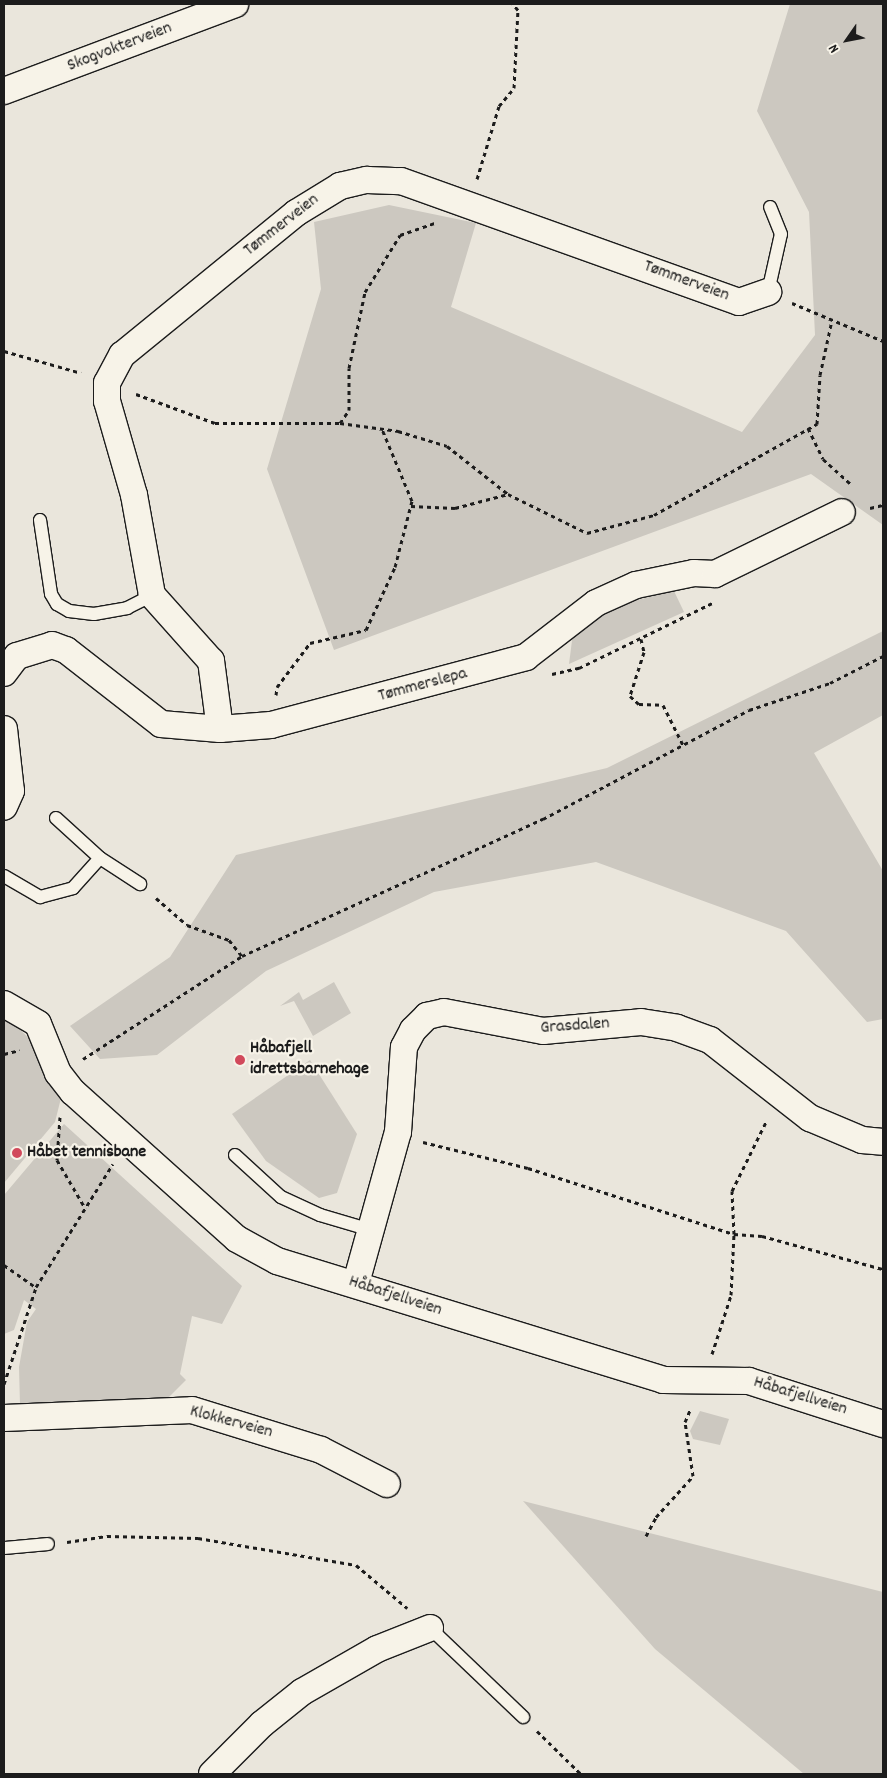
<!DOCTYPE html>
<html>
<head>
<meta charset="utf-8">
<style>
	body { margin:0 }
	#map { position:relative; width:887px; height:1778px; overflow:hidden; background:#eae6dc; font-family:Dekko,sans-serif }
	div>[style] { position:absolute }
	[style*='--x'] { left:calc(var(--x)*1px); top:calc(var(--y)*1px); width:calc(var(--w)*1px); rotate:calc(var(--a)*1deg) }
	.green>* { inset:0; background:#ccc8c0 }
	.path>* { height:3px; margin-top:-1.5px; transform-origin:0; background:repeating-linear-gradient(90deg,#1c1c1c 0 4px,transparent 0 8px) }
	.roads { filter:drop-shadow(1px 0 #1c1c1c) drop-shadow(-1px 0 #1c1c1c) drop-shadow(0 1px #1c1c1c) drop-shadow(0 -1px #1c1c1c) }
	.service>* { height:12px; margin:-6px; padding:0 6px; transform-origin:6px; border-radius:6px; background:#f7f3e8 }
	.minor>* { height:26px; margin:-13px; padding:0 13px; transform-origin:13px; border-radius:13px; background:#f7f3e8 }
	.dots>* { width:14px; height:14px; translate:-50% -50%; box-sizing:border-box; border:2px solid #f7f3e8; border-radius:50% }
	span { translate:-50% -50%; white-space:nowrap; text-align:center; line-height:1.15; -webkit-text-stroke:4.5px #f7f3e8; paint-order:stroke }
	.street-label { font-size:18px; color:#1c1c1c }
	.poi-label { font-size:18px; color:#1c1c1c; font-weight:700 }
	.left { translate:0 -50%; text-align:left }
	.frame { position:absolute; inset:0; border:5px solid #1c1c1c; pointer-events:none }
	.north { position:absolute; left:822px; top:15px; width:50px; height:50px; -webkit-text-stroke:4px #f7f3e8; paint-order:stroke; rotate:237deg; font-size:14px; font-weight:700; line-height:20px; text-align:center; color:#1c1c1c }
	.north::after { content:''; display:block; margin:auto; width:18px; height:22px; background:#1c1c1c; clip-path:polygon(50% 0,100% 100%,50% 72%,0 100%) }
</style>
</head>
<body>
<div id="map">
	<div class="green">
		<i style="clip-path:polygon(790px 4px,883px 4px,883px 525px,811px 474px,334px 650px,267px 469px,321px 289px,314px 222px,389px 205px,476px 223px,451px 307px,742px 432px,815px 335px,809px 212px,757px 111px)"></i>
		<i style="clip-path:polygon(674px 591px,684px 612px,569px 664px,573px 633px,621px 604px)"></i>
		<i style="clip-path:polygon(883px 631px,883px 715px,814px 753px,883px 871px,883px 1019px,867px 1022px,786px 931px,596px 862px,434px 892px,266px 971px,157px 1055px,100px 1059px,70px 1026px,170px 957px,236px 855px,607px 768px)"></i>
		<i style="clip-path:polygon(334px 982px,351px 1013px,313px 1036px,294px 1001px,280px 1006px,299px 992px,303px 1000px)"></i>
		<i style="clip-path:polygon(4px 1014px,41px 1050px,61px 1098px,55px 1122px,4px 1183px)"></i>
		<i style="clip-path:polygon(310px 1060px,357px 1134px,337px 1193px,319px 1198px,266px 1161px,232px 1114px)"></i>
		<i style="clip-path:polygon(64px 1124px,242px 1286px,222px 1324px,192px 1316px,180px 1374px,186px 1380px,169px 1397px,140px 1403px,20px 1405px,19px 1367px,27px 1322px,36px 1309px,24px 1300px,14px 1330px,4px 1334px,4px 1195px)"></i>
		<i style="clip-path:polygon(700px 1411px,729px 1419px,720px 1445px,693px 1439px,690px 1431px)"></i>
		<i style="clip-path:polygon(523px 1501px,883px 1592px,883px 1774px,804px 1774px,655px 1649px)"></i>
	</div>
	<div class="path">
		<i style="--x:477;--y:179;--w:76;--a:-73.2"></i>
		<i style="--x:499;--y:106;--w:23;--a:-50"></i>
		<i style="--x:514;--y:88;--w:78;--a:-87.1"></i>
		<i style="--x:518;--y:10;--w:8;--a:-130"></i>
		<i style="--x:792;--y:303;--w:99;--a:22.7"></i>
		<i style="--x:4;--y:351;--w:80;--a:15.9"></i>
		<i style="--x:136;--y:394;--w:84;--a:20.2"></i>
		<i style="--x:215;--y:423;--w:125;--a:0"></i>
		<i style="--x:340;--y:423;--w:59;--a:7.9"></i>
		<i style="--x:398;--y:431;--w:51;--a:17"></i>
		<i style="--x:447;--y:446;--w:78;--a:38.2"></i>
		<i style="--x:508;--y:494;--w:88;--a:26.3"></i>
		<i style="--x:587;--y:533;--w:69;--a:-15"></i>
		<i style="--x:654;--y:515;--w:187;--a:-29.2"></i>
		<i style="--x:817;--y:424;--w:49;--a:-86.5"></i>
		<i style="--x:820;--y:375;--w:56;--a:-77.7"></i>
		<i style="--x:340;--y:423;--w:16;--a:-55"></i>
		<i style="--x:349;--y:410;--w:42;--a:-90"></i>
		<i style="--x:349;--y:368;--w:78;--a:-78.1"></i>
		<i style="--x:365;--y:292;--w:67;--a:-58.4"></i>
		<i style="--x:400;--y:235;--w:37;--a:-19"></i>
		<i style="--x:808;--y:428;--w:34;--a:64"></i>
		<i style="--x:823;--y:459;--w:39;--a:42"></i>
		<i style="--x:411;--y:506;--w:44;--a:2.6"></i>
		<i style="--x:455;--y:508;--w:55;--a:-14.8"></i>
		<i style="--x:870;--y:508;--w:13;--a:-13"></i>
		<i style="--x:641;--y:639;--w:13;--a:77"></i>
		<i style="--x:644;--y:652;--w:46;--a:107.7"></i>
		<i style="--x:630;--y:696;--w:12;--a:42"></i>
		<i style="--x:639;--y:704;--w:24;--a:2"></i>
		<i style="--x:663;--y:705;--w:47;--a:63.4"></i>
		<i style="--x:552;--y:674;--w:28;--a:-13"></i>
		<i style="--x:579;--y:668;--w:148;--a:-26"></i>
		<i style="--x:276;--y:695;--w:8;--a:-83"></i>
		<i style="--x:277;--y:687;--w:55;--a:-53.1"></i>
		<i style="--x:310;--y:643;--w:57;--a:-13.1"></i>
		<i style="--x:366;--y:630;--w:69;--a:-65.3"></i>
		<i style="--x:395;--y:567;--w:68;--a:-75.6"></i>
		<i style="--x:412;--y:501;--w:78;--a:-112.6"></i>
		<i style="--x:156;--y:898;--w:41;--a:41.1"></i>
		<i style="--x:187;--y:925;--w:45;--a:19.7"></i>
		<i style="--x:229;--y:940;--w:21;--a:51"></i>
		<i style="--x:4;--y:1054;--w:16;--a:-14"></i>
		<i style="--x:83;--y:1059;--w:189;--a:-32.9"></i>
		<i style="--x:242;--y:956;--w:331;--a:-24.5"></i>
		<i style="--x:543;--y:819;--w:233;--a:-27.9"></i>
		<i style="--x:749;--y:710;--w:85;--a:-18.4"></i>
		<i style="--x:830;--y:683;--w:59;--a:-27"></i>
		<i style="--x:60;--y:1117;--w:43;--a:94"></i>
		<i style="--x:57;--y:1160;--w:56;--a:59.7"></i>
		<i style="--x:423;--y:1142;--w:108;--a:13.9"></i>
		<i style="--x:528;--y:1168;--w:216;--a:17.8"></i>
		<i style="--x:734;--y:1234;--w:43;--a:-92.7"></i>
		<i style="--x:732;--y:1191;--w:79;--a:-63.8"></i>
		<i style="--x:4;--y:1265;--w:39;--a:35"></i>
		<i style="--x:712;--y:1354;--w:62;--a:-72.1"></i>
		<i style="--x:731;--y:1295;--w:61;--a:-87.2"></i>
		<i style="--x:734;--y:1234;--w:28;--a:4"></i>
		<i style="--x:762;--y:1236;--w:125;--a:15.3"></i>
		<i style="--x:4;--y:1384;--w:102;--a:-71.7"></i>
		<i style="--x:36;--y:1287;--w:145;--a:-58"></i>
		<i style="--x:646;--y:1536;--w:21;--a:-62"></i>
		<i style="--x:656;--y:1517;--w:55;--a:-47.9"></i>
		<i style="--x:693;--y:1476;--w:55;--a:-98.4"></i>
		<i style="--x:685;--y:1422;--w:15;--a:-67"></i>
		<i style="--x:67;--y:1542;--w:40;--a:-8.5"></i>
		<i style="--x:107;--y:1536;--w:91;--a:1.3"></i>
		<i style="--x:198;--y:1538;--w:160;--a:9.7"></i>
		<i style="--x:356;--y:1565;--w:67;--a:40.1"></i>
		<i style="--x:537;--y:1731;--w:62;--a:44.3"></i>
	</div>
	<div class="roads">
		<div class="service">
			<i style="--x:768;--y:292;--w:59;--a:-77.4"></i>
			<i style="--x:781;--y:234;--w:29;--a:-112"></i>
			<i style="--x:40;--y:520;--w:75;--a:81.5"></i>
			<i style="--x:51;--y:594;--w:12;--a:59"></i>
			<i style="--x:57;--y:604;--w:14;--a:30"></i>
			<i style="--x:69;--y:611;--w:25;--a:7"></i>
			<i style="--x:94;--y:614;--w:34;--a:-10"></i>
			<i style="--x:127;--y:608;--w:28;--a:-27"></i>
			<i style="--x:56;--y:818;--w:59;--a:42.3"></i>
			<i style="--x:100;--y:858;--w:48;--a:33"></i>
			<i style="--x:4;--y:876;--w:42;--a:30.3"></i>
			<i style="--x:40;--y:897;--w:34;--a:-15"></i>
			<i style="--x:73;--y:888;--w:40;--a:-48"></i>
			<i style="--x:235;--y:1155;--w:62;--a:42.4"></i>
			<i style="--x:281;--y:1197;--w:43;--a:24.8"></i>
			<i style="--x:320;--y:1215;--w:53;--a:16.4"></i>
			<i style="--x:4;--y:1548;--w:44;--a:-5.2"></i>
			<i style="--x:430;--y:1628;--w:129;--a:43.7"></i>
		</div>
		<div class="minor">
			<i style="--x:4;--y:91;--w:247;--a:-20.6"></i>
			<i style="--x:4;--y:673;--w:21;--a:-53"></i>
			<i style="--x:17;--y:656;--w:37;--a:-17"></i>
			<i style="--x:52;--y:645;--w:15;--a:20"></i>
			<i style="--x:66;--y:650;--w:120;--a:37.9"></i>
			<i style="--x:161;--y:724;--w:59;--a:4.8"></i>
			<i style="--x:220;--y:729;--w:51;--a:-4.5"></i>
			<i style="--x:271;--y:725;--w:264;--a:-14.9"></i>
			<i style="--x:526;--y:657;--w:88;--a:-37.6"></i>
			<i style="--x:596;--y:603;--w:44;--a:-24.2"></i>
			<i style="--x:636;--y:585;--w:59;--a:-11.7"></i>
			<i style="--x:694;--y:573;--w:21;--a:3"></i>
			<i style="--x:715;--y:574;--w:141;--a:-26"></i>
			<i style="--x:4;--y:729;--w:62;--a:83.6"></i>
			<i style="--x:11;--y:791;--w:17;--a:114"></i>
			<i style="--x:220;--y:729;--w:69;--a:-97.5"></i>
			<i style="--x:211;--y:661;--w:89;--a:-131.8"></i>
			<i style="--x:152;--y:595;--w:102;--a:-100.2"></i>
			<i style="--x:134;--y:495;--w:98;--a:-106"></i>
			<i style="--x:107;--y:401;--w:18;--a:-90"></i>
			<i style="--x:107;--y:383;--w:32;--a:-62"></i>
			<i style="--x:122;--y:355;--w:225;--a:-39.2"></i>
			<i style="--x:296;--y:213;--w:52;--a:-31.5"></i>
			<i style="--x:340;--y:186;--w:28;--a:-13"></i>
			<i style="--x:367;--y:180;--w:34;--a:2"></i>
			<i style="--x:401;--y:181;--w:359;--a:19.7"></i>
			<i style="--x:739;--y:302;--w:31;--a:-19"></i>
			<i style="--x:4;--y:1004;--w:39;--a:30"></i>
			<i style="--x:38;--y:1024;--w:53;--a:67.8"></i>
			<i style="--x:58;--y:1073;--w:24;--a:52"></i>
			<i style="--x:73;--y:1092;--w:220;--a:41.9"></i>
			<i style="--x:237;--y:1239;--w:46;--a:28.8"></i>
			<i style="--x:277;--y:1261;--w:404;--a:17.1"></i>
			<i style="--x:663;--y:1380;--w:86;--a:0.7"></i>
			<i style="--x:749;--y:1381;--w:141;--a:17.8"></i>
			<i style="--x:356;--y:1283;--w:157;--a:-74.5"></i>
			<i style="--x:398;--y:1132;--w:85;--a:-86"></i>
			<i style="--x:404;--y:1047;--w:19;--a:-62"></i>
			<i style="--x:413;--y:1030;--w:20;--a:-45"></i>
			<i style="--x:427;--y:1016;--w:17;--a:-13"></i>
			<i style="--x:444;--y:1012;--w:101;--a:10.9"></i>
			<i style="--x:543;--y:1031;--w:98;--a:-5.2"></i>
			<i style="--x:641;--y:1022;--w:36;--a:9"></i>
			<i style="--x:677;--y:1028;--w:35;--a:20"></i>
			<i style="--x:710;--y:1040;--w:127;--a:38"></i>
			<i style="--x:810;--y:1118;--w:56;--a:22.9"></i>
			<i style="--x:862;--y:1140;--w:21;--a:5"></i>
			<i style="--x:4;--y:1418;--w:188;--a:-2.4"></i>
			<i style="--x:192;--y:1410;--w:135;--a:17.2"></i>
			<i style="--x:321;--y:1450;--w:74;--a:27.3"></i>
			<i style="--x:212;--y:1774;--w:71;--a:-45"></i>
			<i style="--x:262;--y:1724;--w:51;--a:-38.7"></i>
			<i style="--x:302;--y:1692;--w:86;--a:-29.8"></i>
			<i style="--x:377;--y:1649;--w:57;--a:-21.6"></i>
		</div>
	</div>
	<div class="dots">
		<i style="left:240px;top:1060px;background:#d1495b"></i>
		<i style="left:17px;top:1153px;background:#d1495b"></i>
	</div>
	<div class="street-label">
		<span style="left:120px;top:48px;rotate:-21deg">Skogvokterveien</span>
		<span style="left:282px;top:226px;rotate:-38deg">Tømmerveien</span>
		<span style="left:686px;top:282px;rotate:20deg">Tømmerveien</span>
		<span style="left:423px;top:686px;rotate:-15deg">Tømmerslepa</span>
		<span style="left:575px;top:1027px;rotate:-4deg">Grasdalen</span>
		<span style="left:395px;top:1297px;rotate:18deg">Håbafjellveien</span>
		<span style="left:800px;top:1397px;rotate:17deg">Håbafjellveien</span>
		<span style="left:231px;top:1423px;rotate:15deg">Klokkerveien</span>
	</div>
	<div class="poi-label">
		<span class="left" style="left:250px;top:1060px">Håbafjell<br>idrettsbarnehage</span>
		<span class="left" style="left:27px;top:1153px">Håbet tennisbane</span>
	</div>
	<div class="frame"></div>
	<div class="north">N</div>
</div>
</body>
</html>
